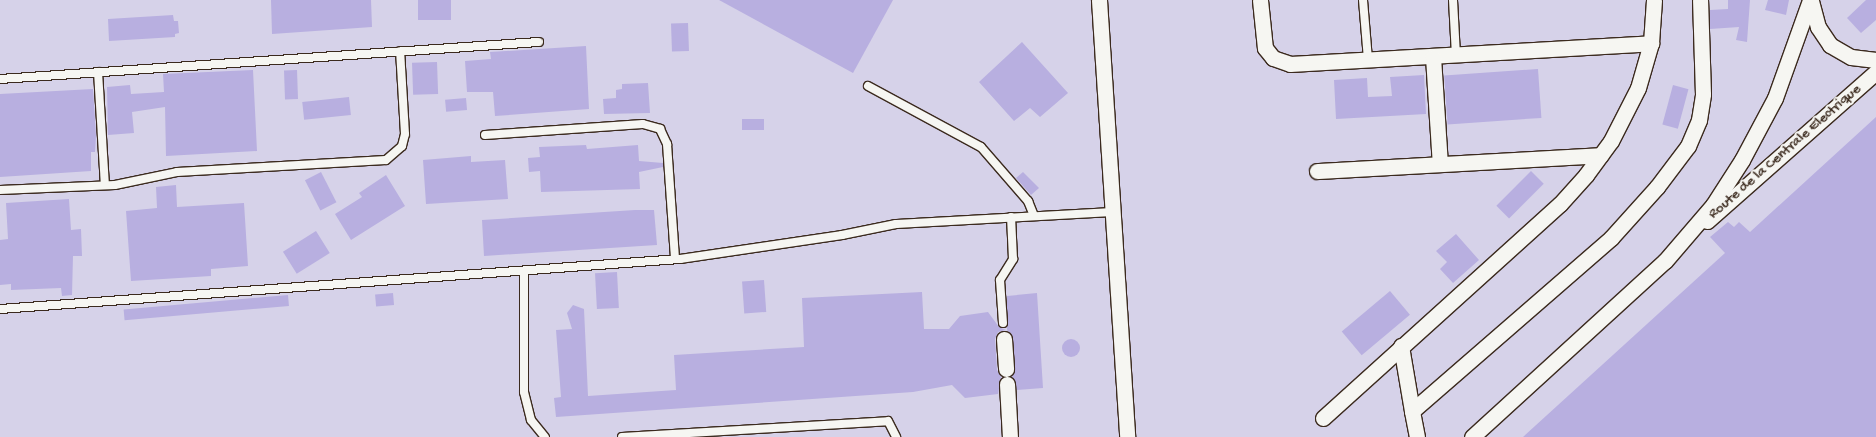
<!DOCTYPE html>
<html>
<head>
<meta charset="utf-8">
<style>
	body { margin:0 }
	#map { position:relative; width:1876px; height:437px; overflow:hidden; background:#e3e1ed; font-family:"Gochi Hand",sans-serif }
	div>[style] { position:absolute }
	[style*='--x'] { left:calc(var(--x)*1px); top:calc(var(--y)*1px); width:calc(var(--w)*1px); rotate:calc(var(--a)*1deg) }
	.built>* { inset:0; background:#d6d2e9; transform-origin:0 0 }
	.building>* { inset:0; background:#b8afe0; transform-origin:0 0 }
	.round { border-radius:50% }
	.roads { filter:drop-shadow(1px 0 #3b2a1e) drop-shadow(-1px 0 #3b2a1e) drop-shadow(0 1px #3b2a1e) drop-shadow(0 -1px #3b2a1e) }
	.lane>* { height:8px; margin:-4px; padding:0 4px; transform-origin:4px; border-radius:4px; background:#f6f6f2 }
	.street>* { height:15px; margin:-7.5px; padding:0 7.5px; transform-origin:7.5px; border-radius:7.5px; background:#f6f6f2 }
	span { translate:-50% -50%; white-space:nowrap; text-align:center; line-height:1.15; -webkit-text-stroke:4px #f6f6f2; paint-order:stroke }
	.street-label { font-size:15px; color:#3b2a1e }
</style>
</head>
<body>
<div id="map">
	<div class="built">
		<i style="left:0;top:0;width:1876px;height:437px"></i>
	</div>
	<div class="building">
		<i style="clip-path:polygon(271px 0,371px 0,372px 27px,272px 34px)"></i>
		<i style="left:451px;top:0;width:20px;height:33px;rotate:90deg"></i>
		<i style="clip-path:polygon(719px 0,893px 0,853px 73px)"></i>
		<i style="clip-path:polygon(1728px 0,1750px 0,1747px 42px,1736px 40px,1739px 27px,1710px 29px,1710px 10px,1728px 9px)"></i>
		<i style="clip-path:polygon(1768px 0,1789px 0,1786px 15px,1765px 10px)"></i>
		<i style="clip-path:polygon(1866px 0,1876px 0,1876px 20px,1861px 33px,1847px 18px)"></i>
		<i style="clip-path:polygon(173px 15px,174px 21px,178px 21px,179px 33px,175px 34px,175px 37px,109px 41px,108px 19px)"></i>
		<i style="left:688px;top:23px;width:28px;height:17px;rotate:88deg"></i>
		<i style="clip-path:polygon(1022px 42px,1068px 93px,1040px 117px,1030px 108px,1014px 121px,979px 82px)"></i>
		<i style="clip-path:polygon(586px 46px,589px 109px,495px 116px,493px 92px,467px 92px,465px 61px,491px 59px,490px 52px)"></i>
		<i style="left:437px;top:62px;width:32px;height:25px;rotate:88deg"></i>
		<i style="left:1538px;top:69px;width:49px;height:94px;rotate:86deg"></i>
		<i style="clip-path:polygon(253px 70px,257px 151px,166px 156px,165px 107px,132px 112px,134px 133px,108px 135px,107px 87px,130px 85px,131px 94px,164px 92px,163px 74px)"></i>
		<i style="left:297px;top:70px;width:29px;height:13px;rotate:88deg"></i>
		<i style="clip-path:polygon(1424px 75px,1426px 114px,1336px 119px,1334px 80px,1367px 78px,1368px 97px,1392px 96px,1390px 77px)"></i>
		<i style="clip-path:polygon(648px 83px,650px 113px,604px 114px,603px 99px,616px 98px,616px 90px,622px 89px,622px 84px)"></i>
		<i style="left:1673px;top:85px;width:16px;height:41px;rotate:15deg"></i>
		<i style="clip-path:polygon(93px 89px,96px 136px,95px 152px,91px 152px,91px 171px,0 177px,0 94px)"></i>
		<i style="left:349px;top:97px;width:18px;height:47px;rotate:84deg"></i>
		<i style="left:466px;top:98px;width:12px;height:21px;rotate:85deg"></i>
		<i style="clip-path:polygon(1876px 117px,1876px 437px,1523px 437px,1725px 253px,1710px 237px,1728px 222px,1734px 227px,1739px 222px,1750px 232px)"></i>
		<i style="left:742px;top:119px;width:22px;height:11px"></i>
		<i style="clip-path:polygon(586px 145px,587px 149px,638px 145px,639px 161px,663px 163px,663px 167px,639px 172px,640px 189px,541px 192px,540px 171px,529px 172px,528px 158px,540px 157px,539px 147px)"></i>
		<i style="clip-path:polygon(471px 156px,471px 162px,505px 160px,508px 199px,426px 204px,423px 160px)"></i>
		<i style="left:1531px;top:171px;width:18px;height:49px;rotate:45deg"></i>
		<i style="left:321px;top:172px;width:34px;height:18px;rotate:63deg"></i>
		<i style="clip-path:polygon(1023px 172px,1039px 188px,1031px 195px,1016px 178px)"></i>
		<i style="clip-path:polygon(386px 175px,405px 206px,351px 240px,335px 214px,362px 197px,359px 193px)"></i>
		<i style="clip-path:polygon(176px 185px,177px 207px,244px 203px,248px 266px,211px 269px,211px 276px,131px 281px,126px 211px,157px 208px,156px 187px)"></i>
		<i style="clip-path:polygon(69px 199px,71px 230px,81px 229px,82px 256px,73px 256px,72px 295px,62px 296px,61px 288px,11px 290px,11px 284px,0 285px,0 240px,8px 239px,6px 203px)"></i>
		<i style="clip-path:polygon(635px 210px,654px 210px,657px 245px,484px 256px,482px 220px)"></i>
		<i style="left:316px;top:231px;width:26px;height:39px;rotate:58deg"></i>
		<i style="clip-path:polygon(1456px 234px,1479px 260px,1453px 283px,1440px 269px,1447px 262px,1436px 251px)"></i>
		<i style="left:617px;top:272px;width:36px;height:22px;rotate:87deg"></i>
		<i style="left:764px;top:280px;width:32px;height:22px;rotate:86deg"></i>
		<i style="left:1390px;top:291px;width:31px;height:63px;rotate:50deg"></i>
		<i style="clip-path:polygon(922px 292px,924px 329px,949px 329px,960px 316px,988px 312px,999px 327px,1006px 330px,998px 332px,995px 339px,997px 370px,1001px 377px,998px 394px,965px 398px,952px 385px,913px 392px,556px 417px,554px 398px,561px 397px,556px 330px,572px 329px,567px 313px,573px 305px,584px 309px,588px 396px,676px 390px,674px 355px,804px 347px,802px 298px)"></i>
		<i style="left:393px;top:293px;width:12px;height:18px;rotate:85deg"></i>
		<i style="clip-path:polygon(1037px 293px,1043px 388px,1017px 390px,1012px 376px,1015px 368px,1013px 338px,1007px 330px,1007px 296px)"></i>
		<i style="left:288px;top:295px;width:11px;height:165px;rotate:85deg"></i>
		<i class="round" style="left:1062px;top:339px;width:18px;height:18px"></i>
	</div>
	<div class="roads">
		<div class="lane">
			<i style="--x:1363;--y:0;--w:60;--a:85.2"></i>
			<i style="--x:1453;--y:0;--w:55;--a:86.9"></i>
			<i style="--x:98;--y:72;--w:113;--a:86.5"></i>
			<i style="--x:0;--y:79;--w:540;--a:-3.93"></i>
			<i style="--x:868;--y:86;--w:128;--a:28.4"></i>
			<i style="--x:981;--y:147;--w:72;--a:49"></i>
			<i style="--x:1028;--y:201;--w:16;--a:68"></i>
			<i style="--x:485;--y:135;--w:158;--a:-4"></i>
			<i style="--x:643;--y:124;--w:18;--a:16"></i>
			<i style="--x:660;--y:129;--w:17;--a:65"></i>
			<i style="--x:667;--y:144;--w:115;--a:86"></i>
			<i style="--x:0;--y:190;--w:115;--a:-2.5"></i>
			<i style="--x:115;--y:185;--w:63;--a:-11.8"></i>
			<i style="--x:177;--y:172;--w:209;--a:-3.3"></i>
			<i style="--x:386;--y:160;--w:21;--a:-41"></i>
			<i style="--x:402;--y:146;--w:12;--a:-76"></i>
			<i style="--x:405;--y:134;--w:83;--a:-93.4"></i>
			<i style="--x:524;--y:271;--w:121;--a:90"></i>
			<i style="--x:524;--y:392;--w:29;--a:76"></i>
			<i style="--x:531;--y:420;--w:22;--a:51"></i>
			<i style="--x:0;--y:309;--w:682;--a:-4.21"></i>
			<i style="--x:680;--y:259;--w:164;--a:-8.4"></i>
			<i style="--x:842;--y:235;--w:55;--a:-11.5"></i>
			<i style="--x:896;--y:224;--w:217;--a:-3.2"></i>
			<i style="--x:1003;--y:323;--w:43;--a:-94"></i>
			<i style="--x:1000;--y:280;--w:25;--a:-58"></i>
			<i style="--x:1013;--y:259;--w:42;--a:-92.7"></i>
			<i style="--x:622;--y:437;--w:266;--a:-3.4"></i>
			<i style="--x:888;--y:421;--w:18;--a:63"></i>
		</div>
		<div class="street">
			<i style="--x:1099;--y:0;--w:438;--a:86.3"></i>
			<i style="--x:1260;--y:0;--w:48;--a:84.1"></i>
			<i style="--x:1265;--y:48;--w:13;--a:51"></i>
			<i style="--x:1273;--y:58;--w:18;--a:19"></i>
			<i style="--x:1290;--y:64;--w:362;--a:-3.3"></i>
			<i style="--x:1811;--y:1;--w:27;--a:75"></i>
			<i style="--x:1818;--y:27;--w:22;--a:56"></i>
			<i style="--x:1830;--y:45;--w:24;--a:30"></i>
			<i style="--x:1851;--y:57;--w:25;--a:7"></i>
			<i style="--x:1433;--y:57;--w:107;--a:86.3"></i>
			<i style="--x:1317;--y:171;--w:284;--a:-3.2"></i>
			<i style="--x:1707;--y:221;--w:225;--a:-41.4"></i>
			<i style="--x:1004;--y:339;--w:30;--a:86"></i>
			<i style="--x:1401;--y:346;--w:66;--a:80.4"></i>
			<i style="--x:1007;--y:384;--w:53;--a:86.8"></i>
			<i style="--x:1323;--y:418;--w:319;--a:-42.1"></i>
			<i style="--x:1560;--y:204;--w:39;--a:-48"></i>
			<i style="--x:1586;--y:175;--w:42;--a:-53.7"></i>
			<i style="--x:1611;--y:141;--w:59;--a:-63"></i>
			<i style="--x:1638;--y:88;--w:47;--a:-73.9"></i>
			<i style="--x:1651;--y:43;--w:43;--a:-86"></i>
			<i style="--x:1417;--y:437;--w:26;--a:-101"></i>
			<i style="--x:1412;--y:411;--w:264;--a:-41"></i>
			<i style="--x:1611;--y:238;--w:69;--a:-48"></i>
			<i style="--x:1657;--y:187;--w:51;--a:-52.9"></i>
			<i style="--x:1688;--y:146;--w:28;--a:-67"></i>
			<i style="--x:1699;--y:120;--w:26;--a:-81"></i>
			<i style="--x:1703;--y:94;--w:94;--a:-91.8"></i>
			<i style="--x:1472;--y:437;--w:261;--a:-42.4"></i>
			<i style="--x:1665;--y:261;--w:74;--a:-49.4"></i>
			<i style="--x:1713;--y:205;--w:54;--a:-57.2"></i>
			<i style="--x:1742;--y:160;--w:70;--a:-62"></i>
			<i style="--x:1775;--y:98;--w:104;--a:-70.3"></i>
		</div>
	</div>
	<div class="street-label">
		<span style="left:1785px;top:152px;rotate:-41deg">Route de la Centrale Electrique</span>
	</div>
</div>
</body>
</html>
